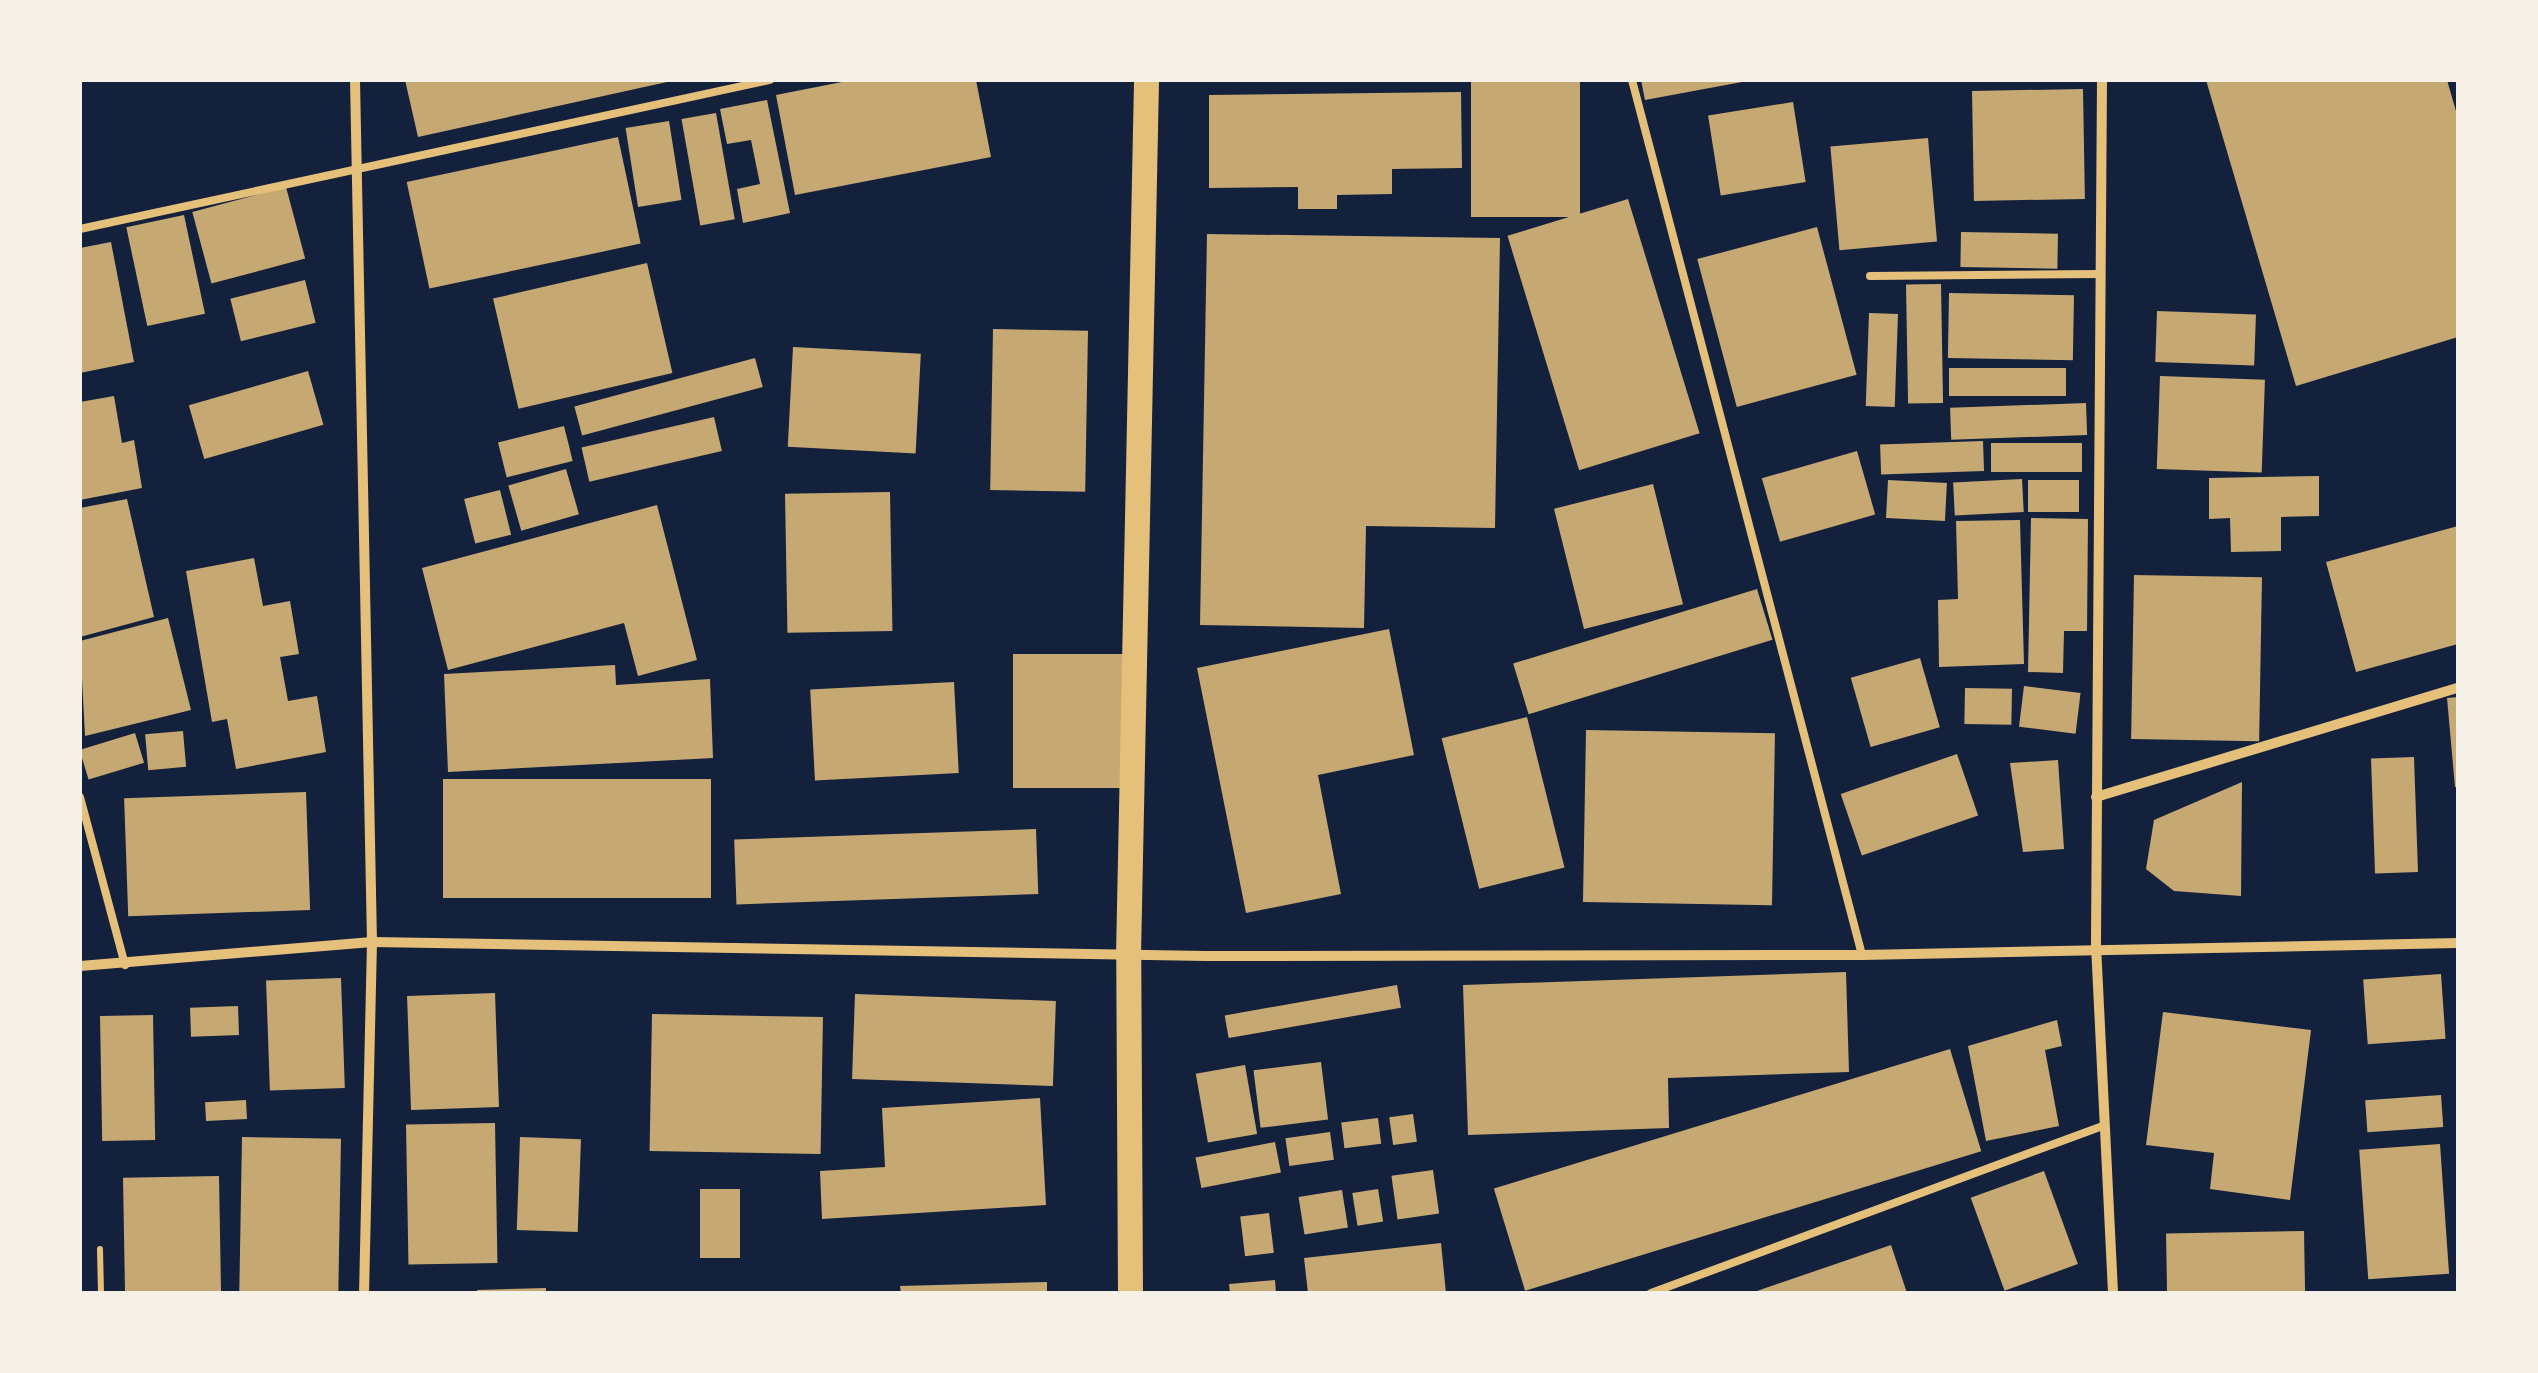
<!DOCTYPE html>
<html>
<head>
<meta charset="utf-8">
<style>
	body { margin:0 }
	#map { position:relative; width:2538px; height:1373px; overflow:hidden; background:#14213d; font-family:"Nunito Sans",sans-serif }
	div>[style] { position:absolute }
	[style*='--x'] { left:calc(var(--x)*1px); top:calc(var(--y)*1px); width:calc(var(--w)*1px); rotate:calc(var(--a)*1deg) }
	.building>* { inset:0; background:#c6a872; transform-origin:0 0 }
	.path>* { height:6px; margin:-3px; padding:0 3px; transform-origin:3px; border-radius:3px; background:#e5c07b }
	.service>* { height:8px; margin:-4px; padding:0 4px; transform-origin:4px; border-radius:4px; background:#e5c07b }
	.minor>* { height:10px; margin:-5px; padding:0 5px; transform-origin:5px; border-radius:5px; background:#e5c07b }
	.primary>* { height:25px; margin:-12.5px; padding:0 12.5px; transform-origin:12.5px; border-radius:12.5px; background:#e5c07b }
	span { translate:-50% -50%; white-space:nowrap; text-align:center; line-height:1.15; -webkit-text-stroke:8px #f6f1e7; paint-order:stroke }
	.frame { position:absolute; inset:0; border:82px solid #f6f1e7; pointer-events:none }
</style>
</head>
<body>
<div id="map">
	<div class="building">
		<i style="clip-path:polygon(405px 80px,666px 80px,667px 82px,418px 137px)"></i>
		<i style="clip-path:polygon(852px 80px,976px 80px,991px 157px,795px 195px,776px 95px)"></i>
		<i style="left:1471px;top:80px;width:109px;height:137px"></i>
		<i style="clip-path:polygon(1641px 80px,1742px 80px,1742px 82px,1645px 100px)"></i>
		<i style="clip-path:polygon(2206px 80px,2447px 80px,2458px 118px,2458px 337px,2296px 386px)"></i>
		<i style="left:2083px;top:89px;width:110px;height:111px;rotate:89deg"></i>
		<i style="clip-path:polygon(1461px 92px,1462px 168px,1392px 169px,1392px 194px,1337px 195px,1337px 209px,1298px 209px,1298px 187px,1209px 188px,1209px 95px)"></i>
		<i style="clip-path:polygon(767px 100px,790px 213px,743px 223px,737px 189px,760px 184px,751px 140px,727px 144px,720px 109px)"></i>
		<i style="left:1793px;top:102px;width:81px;height:86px;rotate:81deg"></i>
		<i style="left:716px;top:113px;width:108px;height:35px;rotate:80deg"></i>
		<i style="left:669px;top:121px;width:80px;height:44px;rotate:81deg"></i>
		<i style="left:618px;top:137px;width:109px;height:216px;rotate:78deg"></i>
		<i style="left:1928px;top:138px;width:104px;height:98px;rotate:85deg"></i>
		<i style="left:286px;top:187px;width:74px;height:97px;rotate:75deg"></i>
		<i style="left:1628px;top:199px;width:245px;height:126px;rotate:73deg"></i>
		<i style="left:184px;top:215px;width:101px;height:59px;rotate:78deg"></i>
		<i style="left:1817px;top:227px;width:153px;height:124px;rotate:75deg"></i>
		<i style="left:1961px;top:232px;width:97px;height:35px;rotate:1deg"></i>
		<i style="clip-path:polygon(1207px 234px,1500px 238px,1495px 528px,1366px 526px,1364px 628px,1200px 625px)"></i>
		<i style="clip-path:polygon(111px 242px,134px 362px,80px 373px,80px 248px)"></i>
		<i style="left:647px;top:263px;width:113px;height:158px;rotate:77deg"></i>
		<i style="left:305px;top:280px;width:44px;height:77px;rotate:76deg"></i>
		<i style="left:1941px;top:284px;width:119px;height:35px;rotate:89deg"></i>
		<i style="left:1949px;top:293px;width:125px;height:65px;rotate:1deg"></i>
		<i style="left:2157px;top:311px;width:99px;height:51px;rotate:2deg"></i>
		<i style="left:1869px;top:313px;width:29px;height:93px;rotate:2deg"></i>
		<i style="left:993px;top:329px;width:95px;height:161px;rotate:1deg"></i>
		<i style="left:793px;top:347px;width:128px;height:100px;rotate:3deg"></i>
		<i style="left:755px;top:358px;width:30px;height:187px;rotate:75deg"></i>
		<i style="left:2066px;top:368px;width:28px;height:117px;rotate:90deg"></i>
		<i style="left:308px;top:371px;width:56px;height:124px;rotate:74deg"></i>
		<i style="left:2160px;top:376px;width:105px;height:93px;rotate:2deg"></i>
		<i style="clip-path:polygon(114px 396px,122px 443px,134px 440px,142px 488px,80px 500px,80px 402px)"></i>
		<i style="left:2086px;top:403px;width:32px;height:136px;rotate:88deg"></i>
		<i style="left:714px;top:417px;width:35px;height:136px;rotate:77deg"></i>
		<i style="left:564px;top:426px;width:36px;height:68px;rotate:76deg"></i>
		<i style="left:1983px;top:441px;width:30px;height:103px;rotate:88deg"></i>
		<i style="left:2082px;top:443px;width:29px;height:91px;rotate:90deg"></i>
		<i style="left:1857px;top:451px;width:66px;height:99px;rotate:74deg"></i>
		<i style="left:566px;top:469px;width:47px;height:60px;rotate:74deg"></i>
		<i style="clip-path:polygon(2319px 476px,2319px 516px,2281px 517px,2281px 551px,2231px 552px,2230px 518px,2209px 519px,2209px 478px)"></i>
		<i style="left:2022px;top:479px;width:33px;height:69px;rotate:87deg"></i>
		<i style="left:1888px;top:480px;width:59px;height:38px;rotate:3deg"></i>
		<i style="left:2028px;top:480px;width:51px;height:32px"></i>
		<i style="left:1653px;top:484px;width:124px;height:102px;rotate:76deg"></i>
		<i style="left:500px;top:490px;width:46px;height:37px;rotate:76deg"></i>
		<i style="left:890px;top:492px;width:139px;height:105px;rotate:89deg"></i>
		<i style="clip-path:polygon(127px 499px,154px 617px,80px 637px,80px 508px)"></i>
		<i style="clip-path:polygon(657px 505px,697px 660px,638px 676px,624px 623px,448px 670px,422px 568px)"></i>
		<i style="clip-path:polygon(2031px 518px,2088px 519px,2087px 631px,2064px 631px,2063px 673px,2028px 672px)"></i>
		<i style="clip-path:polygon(2020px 520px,2024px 664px,1939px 667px,1938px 600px,1958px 599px,1956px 521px)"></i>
		<i style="clip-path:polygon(2458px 526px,2458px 644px,2356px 672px,2326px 562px)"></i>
		<i style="clip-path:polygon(254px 558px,263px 606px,290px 601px,299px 654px,280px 657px,288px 701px,317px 696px,326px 752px,236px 769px,227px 719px,212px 722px,186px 571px)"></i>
		<i style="left:2134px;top:575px;width:128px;height:164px;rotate:1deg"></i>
		<i style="left:1757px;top:589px;width:53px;height:255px;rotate:73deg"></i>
		<i style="clip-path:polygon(168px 618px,191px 710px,85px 736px,80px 641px)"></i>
		<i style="clip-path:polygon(1389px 629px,1414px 755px,1318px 775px,1341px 894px,1246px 913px,1197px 668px)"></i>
		<i style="left:1127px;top:654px;width:134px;height:114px;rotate:90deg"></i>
		<i style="left:1920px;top:658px;width:72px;height:72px;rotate:74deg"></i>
		<i style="clip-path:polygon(615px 665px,616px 685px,710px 679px,713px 758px,448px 772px,444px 674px)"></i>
		<i style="left:954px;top:682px;width:91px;height:144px;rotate:87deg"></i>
		<i style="left:2024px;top:686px;width:57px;height:41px;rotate:7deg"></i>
		<i style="left:1965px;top:688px;width:47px;height:36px;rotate:1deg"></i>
		<i style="clip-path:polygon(2458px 697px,2458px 787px,2455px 787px,2447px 698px)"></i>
		<i style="left:1527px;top:717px;width:155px;height:88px;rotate:76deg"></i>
		<i style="left:1586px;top:730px;width:189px;height:172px;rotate:1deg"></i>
		<i style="left:183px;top:731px;width:36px;height:38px;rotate:85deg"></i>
		<i style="left:135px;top:733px;width:31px;height:58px;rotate:73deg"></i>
		<i style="left:1957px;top:754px;width:65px;height:123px;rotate:71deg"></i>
		<i style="left:2414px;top:757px;width:115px;height:43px;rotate:88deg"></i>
		<i style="clip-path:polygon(2058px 760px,2064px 849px,2023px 852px,2010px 763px)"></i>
		<i style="left:711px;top:779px;width:119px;height:268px;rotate:90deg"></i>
		<i style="clip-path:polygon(2242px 782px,2241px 896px,2174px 891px,2146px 869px,2154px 820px)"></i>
		<i style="left:306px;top:792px;width:118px;height:182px;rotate:88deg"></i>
		<i style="left:1036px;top:829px;width:65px;height:302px;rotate:88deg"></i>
		<i style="clip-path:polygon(1846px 972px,1849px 1072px,1668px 1078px,1669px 1128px,1468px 1135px,1463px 985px)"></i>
		<i style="left:2441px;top:974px;width:65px;height:78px;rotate:86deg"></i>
		<i style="left:341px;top:978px;width:110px;height:75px;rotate:88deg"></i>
		<i style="left:1397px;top:985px;width:23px;height:175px;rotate:80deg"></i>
		<i style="left:495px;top:993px;width:114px;height:88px;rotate:88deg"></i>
		<i style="left:855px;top:994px;width:201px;height:85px;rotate:2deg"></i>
		<i style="left:238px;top:1006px;width:29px;height:48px;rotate:88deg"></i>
		<i style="clip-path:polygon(2163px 1012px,2311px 1030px,2290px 1200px,2210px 1189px,2214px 1153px,2146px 1145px)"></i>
		<i style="left:652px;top:1014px;width:171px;height:137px;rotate:1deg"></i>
		<i style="left:153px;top:1015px;width:125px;height:53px;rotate:89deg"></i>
		<i style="clip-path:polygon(2057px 1020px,2062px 1046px,2045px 1050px,2059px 1126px,1986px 1141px,1968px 1046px)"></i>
		<i style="left:1950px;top:1049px;width:107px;height:477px;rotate:73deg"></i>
		<i style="left:1321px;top:1062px;width:58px;height:68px;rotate:83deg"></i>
		<i style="left:1245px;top:1065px;width:70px;height:50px;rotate:80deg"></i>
		<i style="left:2441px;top:1095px;width:32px;height:76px;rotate:86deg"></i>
		<i style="clip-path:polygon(1040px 1098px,1046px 1205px,822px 1219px,820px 1171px,885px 1167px,882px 1108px)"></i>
		<i style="left:246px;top:1100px;width:19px;height:41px;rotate:87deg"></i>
		<i style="left:1413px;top:1114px;width:28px;height:24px;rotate:82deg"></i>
		<i style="left:1378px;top:1118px;width:26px;height:37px;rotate:83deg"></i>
		<i style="left:495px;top:1123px;width:140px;height:89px;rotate:89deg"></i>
		<i style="left:1330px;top:1132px;width:28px;height:45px;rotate:82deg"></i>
		<i style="left:242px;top:1137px;width:99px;height:156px;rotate:1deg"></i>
		<i style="left:520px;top:1137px;width:61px;height:93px;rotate:2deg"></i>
		<i style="left:1275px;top:1142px;width:31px;height:81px;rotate:79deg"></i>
		<i style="left:2440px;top:1144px;width:130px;height:81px;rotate:86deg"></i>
		<i style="left:1433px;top:1170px;width:44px;height:42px;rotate:82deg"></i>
		<i style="left:2044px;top:1171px;width:99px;height:78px;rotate:70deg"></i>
		<i style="left:219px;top:1176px;width:117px;height:96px;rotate:89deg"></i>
		<i style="left:700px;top:1189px;width:40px;height:69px"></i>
		<i style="left:1378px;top:1189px;width:33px;height:26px;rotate:81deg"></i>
		<i style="left:1342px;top:1190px;width:38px;height:44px;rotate:81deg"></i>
		<i style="left:1269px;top:1213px;width:40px;height:29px;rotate:83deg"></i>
		<i style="left:2304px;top:1231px;width:62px;height:138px;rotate:89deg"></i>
		<i style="clip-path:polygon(1441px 1243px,1446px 1293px,1308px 1293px,1304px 1258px)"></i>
		<i style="clip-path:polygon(1891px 1245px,1907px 1293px,1754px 1293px,1754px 1292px)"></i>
		<i style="clip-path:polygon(1275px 1280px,1276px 1293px,1230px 1293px,1229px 1284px)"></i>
		<i style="clip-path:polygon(1047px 1282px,1047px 1293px,901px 1293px,900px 1286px)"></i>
		<i style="clip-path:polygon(546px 1288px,546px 1293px,477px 1293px,477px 1290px)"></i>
	</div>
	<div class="path">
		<i style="--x:100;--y:1249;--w:44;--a:88.7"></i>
	</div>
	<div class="service">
		<i style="--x:1632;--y:80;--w:905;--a:75.27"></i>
		<i style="--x:80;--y:229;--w:706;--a:-12.19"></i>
		<i style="--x:1870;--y:276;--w:230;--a:-0.5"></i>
		<i style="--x:80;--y:797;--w:174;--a:75"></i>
		<i style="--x:1651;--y:1293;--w:483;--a:-20.3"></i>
	</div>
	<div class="minor">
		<i style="--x:355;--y:80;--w:862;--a:88.87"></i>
		<i style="--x:372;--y:942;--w:351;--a:91.3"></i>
		<i style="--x:2102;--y:80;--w:865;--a:90.4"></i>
		<i style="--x:2096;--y:945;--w:348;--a:87.2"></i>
		<i style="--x:2096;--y:797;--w:378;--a:-16.8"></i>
		<i style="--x:80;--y:966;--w:293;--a:-4.7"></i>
		<i style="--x:372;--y:942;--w:834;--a:0.96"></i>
		<i style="--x:1206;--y:956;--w:656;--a:-0.09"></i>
		<i style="--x:1862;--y:955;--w:596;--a:-1.15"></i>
	</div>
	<div class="primary">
		<i style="--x:1130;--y:1293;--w:338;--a:-90.3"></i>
		<i style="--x:1128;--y:955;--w:875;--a:-88.82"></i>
	</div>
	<div class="frame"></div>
</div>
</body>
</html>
